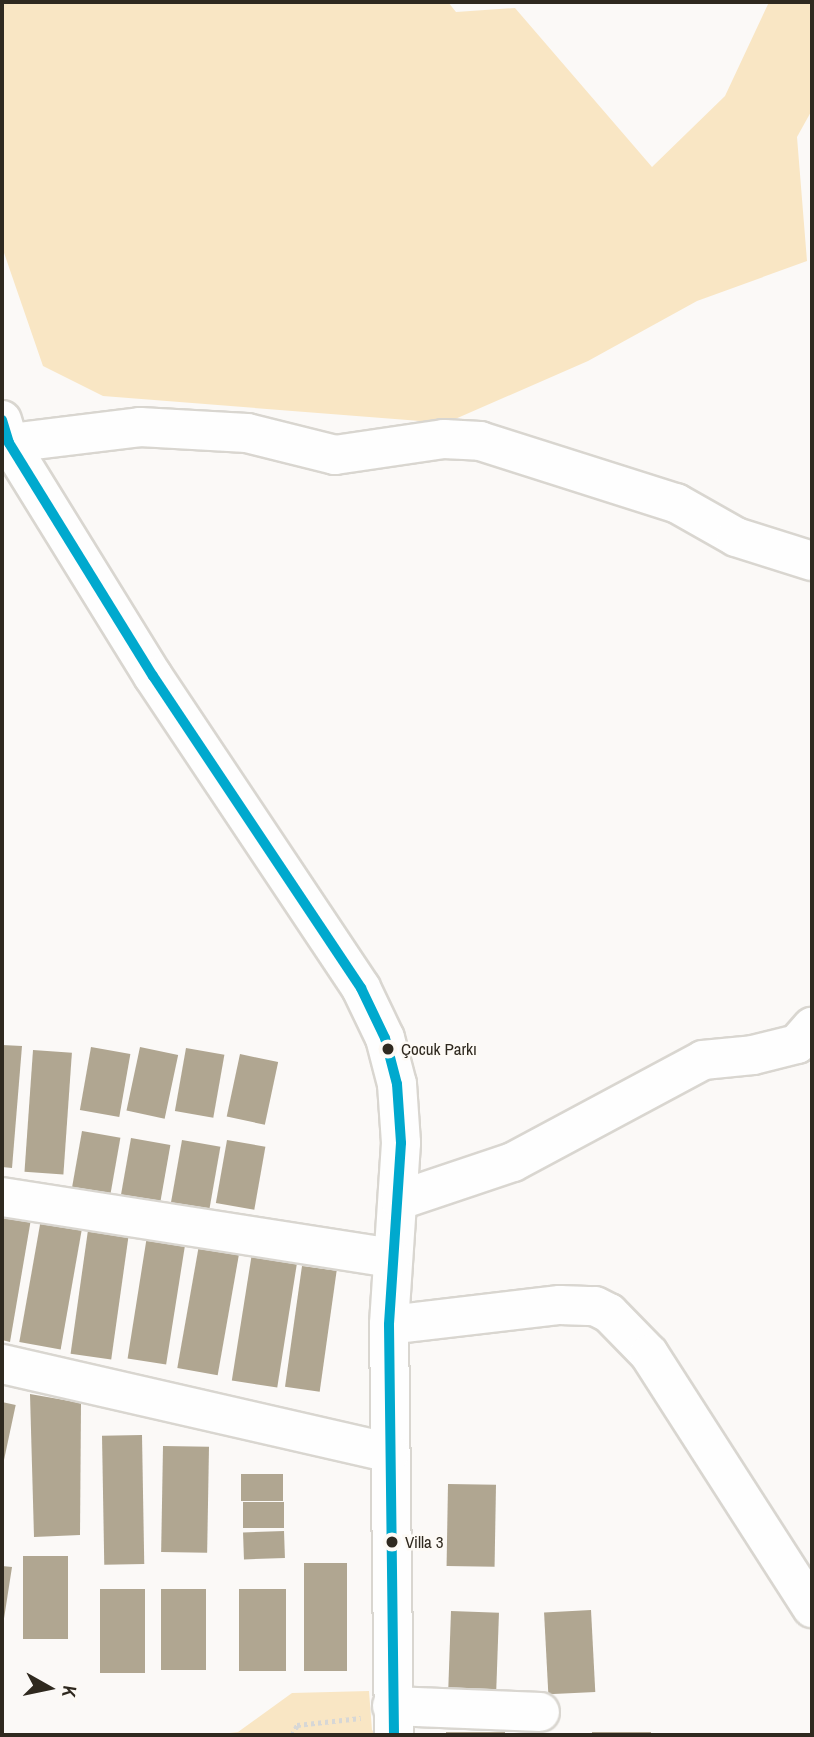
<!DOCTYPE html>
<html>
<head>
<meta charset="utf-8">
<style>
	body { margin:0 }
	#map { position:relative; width:814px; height:1737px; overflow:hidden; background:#fbf9f7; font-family:"Archivo Narrow",sans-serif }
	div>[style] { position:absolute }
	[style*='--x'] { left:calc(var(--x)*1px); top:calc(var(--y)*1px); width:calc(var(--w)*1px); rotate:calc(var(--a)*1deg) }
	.green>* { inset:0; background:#f9e6c4 }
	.building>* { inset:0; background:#b0a691; transform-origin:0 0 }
	.path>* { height:4.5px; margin-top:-2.25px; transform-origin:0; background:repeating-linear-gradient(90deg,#d7d7d6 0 3.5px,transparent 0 7px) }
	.roads { filter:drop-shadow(2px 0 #d9d6d0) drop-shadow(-2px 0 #d9d6d0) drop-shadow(0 2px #d9d6d0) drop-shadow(0 -2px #d9d6d0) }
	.minor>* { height:38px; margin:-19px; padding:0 19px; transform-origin:19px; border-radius:19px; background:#fefefe }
	.bus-1>* { height:10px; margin:-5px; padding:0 5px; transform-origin:5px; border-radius:5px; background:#00a9ce }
	.dots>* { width:19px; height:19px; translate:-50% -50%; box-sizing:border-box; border:4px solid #fdfaf5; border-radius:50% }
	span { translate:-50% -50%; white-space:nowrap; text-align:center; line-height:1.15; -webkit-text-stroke:5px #fdfaf5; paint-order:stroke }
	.bus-label { font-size:17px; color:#2f291f }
	.left { translate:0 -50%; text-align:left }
	.frame { position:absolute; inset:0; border:4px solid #2f291f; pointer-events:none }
	.north { position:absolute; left:14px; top:1653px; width:70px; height:70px; -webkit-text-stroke:5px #fdfaf5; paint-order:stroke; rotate:99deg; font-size:19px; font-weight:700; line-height:28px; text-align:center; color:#2f291f }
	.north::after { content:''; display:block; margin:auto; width:24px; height:32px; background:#2f291f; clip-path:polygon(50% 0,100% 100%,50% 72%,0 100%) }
</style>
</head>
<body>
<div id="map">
	<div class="green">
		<i style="clip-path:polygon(2px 2px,448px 2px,456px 12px,515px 8px,652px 167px,725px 96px,769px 2px,812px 2px,812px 110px,797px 137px,807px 261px,697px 301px,588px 361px,446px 423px,103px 396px,43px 366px,2px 247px)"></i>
		<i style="clip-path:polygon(369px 1691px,372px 1730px,377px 1735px,212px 1735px,238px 1732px,292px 1693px)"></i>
	</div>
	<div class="building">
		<i style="clip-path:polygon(2px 1045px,22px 1046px,12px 1168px,2px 1167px)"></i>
		<i style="left:91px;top:1047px;width:40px;height:64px;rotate:10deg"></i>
		<i style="left:140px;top:1047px;width:39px;height:65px;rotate:12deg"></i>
		<i style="left:186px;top:1048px;width:39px;height:64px;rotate:10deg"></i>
		<i style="left:33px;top:1050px;width:39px;height:122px;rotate:4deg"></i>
		<i style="left:240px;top:1054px;width:39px;height:64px;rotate:12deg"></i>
		<i style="left:82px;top:1131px;width:39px;height:64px;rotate:10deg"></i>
		<i style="left:131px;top:1138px;width:40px;height:64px;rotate:10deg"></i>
		<i style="left:182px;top:1140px;width:39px;height:64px;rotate:10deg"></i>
		<i style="left:227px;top:1140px;width:39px;height:64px;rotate:10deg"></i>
		<i style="clip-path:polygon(2px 1214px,31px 1219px,10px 1342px,2px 1340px)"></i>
		<i style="left:41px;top:1219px;width:42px;height:125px;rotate:10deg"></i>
		<i style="left:88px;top:1230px;width:41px;height:125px;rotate:8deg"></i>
		<i style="left:147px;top:1236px;width:39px;height:124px;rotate:9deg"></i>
		<i style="left:199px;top:1245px;width:41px;height:125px;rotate:10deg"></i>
		<i style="left:252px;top:1253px;width:46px;height:129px;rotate:9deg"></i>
		<i style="left:302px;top:1266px;width:35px;height:122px;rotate:8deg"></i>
		<i style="clip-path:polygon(30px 1394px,81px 1403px,80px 1535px,34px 1537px)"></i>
		<i style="left:2px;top:1402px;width:14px;height:136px;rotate:12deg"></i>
		<i style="left:142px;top:1435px;width:129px;height:40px;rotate:89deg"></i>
		<i style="left:163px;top:1446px;width:46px;height:106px;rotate:1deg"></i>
		<i style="left:241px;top:1474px;width:42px;height:27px"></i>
		<i style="left:448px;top:1484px;width:48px;height:82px;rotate:1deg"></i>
		<i style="left:284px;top:1502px;width:26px;height:41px;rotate:90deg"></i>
		<i style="left:284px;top:1531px;width:27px;height:41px;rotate:88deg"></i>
		<i style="left:23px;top:1556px;width:45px;height:83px"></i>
		<i style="left:304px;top:1563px;width:43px;height:108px"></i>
		<i style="clip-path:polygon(2px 1566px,12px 1567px,3px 1625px,2px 1624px)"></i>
		<i style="left:100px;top:1589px;width:45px;height:84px"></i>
		<i style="left:206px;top:1589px;width:81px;height:45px;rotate:90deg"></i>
		<i style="left:239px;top:1589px;width:47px;height:82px"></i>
		<i style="left:591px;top:1610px;width:82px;height:47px;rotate:87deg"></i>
		<i style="left:451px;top:1611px;width:48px;height:83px;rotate:2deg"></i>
		<i style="left:446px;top:1732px;width:59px;height:3px"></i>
		<i style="left:592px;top:1732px;width:59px;height:3px"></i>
	</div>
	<div class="path">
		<i style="--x:292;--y:1735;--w:11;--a:-63"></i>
		<i style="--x:297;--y:1725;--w:64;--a:-6.2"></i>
	</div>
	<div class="roads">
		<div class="minor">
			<i style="--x:2;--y:420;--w:24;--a:73"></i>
			<i style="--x:9;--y:443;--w:274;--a:58.3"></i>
			<i style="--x:153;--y:676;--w:375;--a:56.3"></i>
			<i style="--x:361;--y:988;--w:55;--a:64.4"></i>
			<i style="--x:385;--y:1038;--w:48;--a:75.4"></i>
			<i style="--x:397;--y:1084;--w:59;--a:86.1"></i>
			<i style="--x:401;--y:1143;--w:182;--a:93.8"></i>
			<i style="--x:389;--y:1325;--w:410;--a:89.3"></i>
			<i style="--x:2;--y:444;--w:139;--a:-7"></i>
			<i style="--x:140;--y:427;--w:107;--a:3.2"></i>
			<i style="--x:247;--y:433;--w:91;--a:14"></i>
			<i style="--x:335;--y:455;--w:110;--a:-8.4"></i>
			<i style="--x:444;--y:439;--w:36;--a:3"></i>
			<i style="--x:480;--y:441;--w:206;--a:17.6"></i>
			<i style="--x:676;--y:503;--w:69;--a:29.5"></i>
			<i style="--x:736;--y:537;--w:80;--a:17.5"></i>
			<i style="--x:2;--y:1197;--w:394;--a:8.9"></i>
			<i style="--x:400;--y:1200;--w:119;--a:-18.6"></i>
			<i style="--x:513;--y:1162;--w:216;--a:-28.2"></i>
			<i style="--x:703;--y:1060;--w:50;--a:-5.7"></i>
			<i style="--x:753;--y:1055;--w:45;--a:-14"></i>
			<i style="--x:797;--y:1044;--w:23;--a:-49"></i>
			<i style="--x:389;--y:1325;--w:172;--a:-6.7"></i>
			<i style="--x:560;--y:1305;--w:35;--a:2"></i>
			<i style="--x:595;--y:1306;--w:16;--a:27"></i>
			<i style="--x:609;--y:1313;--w:57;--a:45.7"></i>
			<i style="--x:649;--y:1354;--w:302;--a:57.3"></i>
			<i style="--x:2;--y:1364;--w:398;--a:12.9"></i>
			<i style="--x:392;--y:1706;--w:148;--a:2.3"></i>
		</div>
	</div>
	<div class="bus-1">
		<i style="--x:2;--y:420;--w:24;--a:73"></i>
		<i style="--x:9;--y:443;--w:274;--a:58.3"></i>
		<i style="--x:153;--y:676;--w:375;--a:56.3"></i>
		<i style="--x:361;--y:988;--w:55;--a:64.4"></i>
		<i style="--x:385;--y:1038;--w:48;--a:75.4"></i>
		<i style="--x:397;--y:1084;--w:59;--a:86.1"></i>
		<i style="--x:401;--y:1143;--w:182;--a:93.8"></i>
		<i style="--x:389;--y:1325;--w:410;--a:89.3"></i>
	</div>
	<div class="dots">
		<i style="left:388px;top:1049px;background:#2f291f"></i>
		<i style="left:392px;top:1542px;background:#2f291f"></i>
	</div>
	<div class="bus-label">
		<span class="left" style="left:401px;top:1049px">Çocuk Parkı</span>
		<span class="left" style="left:405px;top:1542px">Villa 3</span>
	</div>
	<div class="frame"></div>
	<div class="north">K</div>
</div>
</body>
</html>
